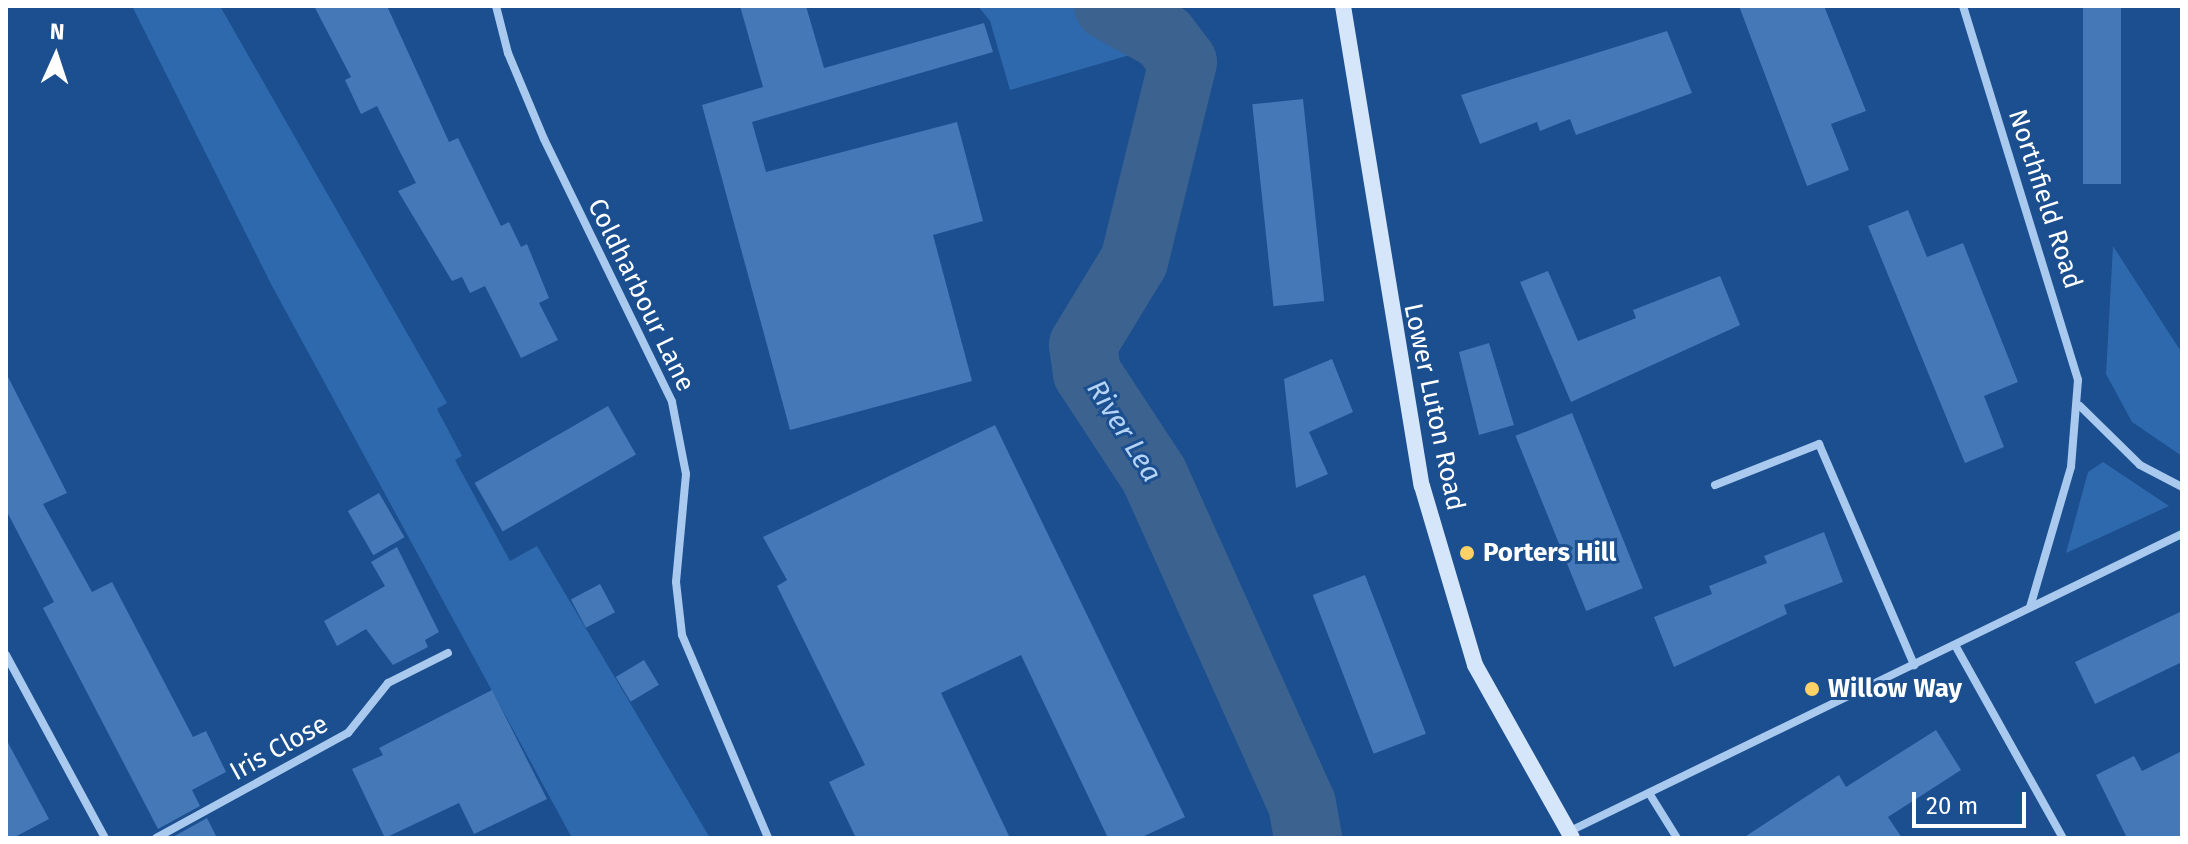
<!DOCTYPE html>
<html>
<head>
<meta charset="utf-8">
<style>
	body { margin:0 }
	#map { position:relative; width:2188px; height:844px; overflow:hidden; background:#1b4f8f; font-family:"Fira Sans",sans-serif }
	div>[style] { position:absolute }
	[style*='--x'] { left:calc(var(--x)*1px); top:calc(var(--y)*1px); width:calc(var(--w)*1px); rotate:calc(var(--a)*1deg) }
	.green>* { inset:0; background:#2e69ad }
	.river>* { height:68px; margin:-34px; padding:0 34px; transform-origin:34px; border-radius:34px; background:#3c6290 }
	.building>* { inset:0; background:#4478b7; transform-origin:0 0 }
	.minor>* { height:8px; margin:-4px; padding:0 4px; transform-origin:4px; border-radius:4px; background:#a9c9ee }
	.secondary>* { height:16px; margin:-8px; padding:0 8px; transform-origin:8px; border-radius:8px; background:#d6e6fa }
	.dots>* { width:22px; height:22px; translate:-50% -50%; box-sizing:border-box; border:4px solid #1b4f8f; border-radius:50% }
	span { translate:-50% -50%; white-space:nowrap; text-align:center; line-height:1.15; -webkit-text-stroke:6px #1b4f8f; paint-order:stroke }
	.street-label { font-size:26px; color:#fff }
	.poi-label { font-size:26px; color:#fff; font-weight:700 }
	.left { translate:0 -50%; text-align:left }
	.water-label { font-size:28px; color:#b5d3f5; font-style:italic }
	.frame { position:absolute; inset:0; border:8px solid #fff; pointer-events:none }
	.north { position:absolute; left:16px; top:16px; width:80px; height:80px; -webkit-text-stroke:6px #1b4f8f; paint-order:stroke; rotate:3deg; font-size:22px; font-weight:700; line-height:32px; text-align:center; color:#fff }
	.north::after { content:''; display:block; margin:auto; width:28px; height:36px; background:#fff; clip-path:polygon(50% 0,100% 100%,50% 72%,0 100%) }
	.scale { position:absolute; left:1912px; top:792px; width:114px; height:36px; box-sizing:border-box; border:4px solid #fff; border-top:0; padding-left:10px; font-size:24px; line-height:28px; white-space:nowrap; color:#fff; -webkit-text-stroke:6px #1b4f8f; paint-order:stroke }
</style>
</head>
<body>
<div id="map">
	<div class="green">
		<i style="clip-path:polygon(132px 6px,220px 6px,447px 403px,437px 409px,462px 456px,455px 460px,510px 561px,537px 546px,710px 838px,572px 838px,271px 284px)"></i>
		<i style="clip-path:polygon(978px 6px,1089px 6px,1114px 28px,1157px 47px,1010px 90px,990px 21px)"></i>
		<i style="clip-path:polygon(2113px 246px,2182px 353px,2182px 456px,2132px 422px,2106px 374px)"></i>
		<i style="clip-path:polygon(2103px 462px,2169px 506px,2066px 553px,2088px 472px)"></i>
	</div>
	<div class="river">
		<i style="--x:1108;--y:6;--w:64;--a:29"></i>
		<i style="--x:1164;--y:37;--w:31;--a:53"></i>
		<i style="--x:1183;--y:62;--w:205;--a:103.8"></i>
		<i style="--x:1134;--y:261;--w:98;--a:121.3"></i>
		<i style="--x:1083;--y:345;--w:28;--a:82"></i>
		<i style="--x:1087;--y:373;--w:122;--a:56.7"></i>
		<i style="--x:1154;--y:475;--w:361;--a:65.8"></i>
		<i style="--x:1302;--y:804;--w:35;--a:80"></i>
	</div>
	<div class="building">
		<i style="clip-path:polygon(314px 6px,387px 6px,449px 142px,458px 138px,501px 226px,509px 222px,521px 247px,527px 244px,549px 298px,539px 303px,558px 340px,521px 358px,485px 286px,470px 293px,462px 277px,452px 281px,398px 191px,416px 183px,400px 152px,377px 106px,361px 114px,345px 80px,351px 77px)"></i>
		<i style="clip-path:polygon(740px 6px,806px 6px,824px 68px,984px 23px,993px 52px,752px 122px,766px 172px,957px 122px,983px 221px,933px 235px,972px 381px,790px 430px,702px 105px,763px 87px)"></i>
		<i style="clip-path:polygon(1739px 6px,1824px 6px,1866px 111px,1831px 124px,1849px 170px,1807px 186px)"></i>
		<i style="left:2083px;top:6px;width:38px;height:178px"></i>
		<i style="clip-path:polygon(1667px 31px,1692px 93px,1576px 135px,1570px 119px,1540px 131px,1537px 122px,1480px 144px,1461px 95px)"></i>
		<i style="left:1303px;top:99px;width:203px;height:51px;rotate:84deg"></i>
		<i style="clip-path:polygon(1908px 210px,1927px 257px,1963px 243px,2018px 382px,1984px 396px,2004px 447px,1965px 463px,1868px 226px)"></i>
		<i style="clip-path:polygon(1548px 271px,1578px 341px,1636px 318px,1633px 310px,1720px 276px,1740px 325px,1571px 402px,1520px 282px)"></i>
		<i style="clip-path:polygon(1489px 343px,1514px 425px,1479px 435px,1459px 352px)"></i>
		<i style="clip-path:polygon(1332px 359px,1353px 412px,1309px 432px,1328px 474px,1296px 488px,1284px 379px)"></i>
		<i style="clip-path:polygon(6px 373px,67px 493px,43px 504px,92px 592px,112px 582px,193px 737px,206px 731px,226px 772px,192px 790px,200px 806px,158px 829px,43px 608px,54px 602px,6px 510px)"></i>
		<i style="left:608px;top:406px;width:56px;height:154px;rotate:60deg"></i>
		<i style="left:1572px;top:413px;width:189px;height:61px;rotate:68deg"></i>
		<i style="clip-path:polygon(995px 425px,1185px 817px,1140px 838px,1108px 838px,1021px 655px,941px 693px,1010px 838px,856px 838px,829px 782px,865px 765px,777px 586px,787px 580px,763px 537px)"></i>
		<i style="left:379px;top:493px;width:51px;height:36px;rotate:60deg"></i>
		<i style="clip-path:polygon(1824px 532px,1843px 582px,1784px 605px,1787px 614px,1674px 667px,1654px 617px,1712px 594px,1709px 586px,1767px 563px,1764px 556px)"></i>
		<i style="clip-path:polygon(397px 547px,439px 632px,425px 640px,428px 647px,393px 665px,366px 629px,337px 646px,324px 621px,385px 586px,371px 562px)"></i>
		<i style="left:1365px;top:575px;width:170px;height:56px;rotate:69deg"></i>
		<i style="left:600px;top:584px;width:32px;height:33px;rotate:62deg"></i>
		<i style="clip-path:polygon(2182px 611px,2182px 662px,2095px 704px,2075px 662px)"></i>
		<i style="left:644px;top:660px;width:29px;height:33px;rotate:59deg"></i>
		<i style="clip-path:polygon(492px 690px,547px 799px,474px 834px,459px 803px,385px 838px,352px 769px,383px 755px,379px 748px)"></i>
		<i style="clip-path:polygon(1936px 730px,1961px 770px,1888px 817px,1902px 838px,1743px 838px,1839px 775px,1846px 787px)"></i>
		<i style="clip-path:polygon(6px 739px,49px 819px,13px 838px,6px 838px)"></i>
		<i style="clip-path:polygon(2182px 751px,2182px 838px,2127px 838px,2096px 775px,2134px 756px,2142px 771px)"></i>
		<i style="clip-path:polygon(207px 818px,217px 838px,171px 838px)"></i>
	</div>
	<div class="minor">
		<i style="--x:496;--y:6;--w:49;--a:75.7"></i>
		<i style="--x:508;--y:53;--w:93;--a:67.3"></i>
		<i style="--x:544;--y:139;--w:292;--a:64"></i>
		<i style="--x:672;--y:402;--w:73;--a:79"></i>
		<i style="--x:686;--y:474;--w:108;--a:95.3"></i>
		<i style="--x:676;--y:582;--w:53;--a:83.5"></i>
		<i style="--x:682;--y:635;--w:220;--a:67"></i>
		<i style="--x:1963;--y:6;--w:391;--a:72.9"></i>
		<i style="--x:2078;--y:380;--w:87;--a:94.6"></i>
		<i style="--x:2071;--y:467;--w:146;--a:106.3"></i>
		<i style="--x:2080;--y:406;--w:84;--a:44.5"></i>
		<i style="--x:2140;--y:465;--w:47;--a:27.6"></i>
		<i style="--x:1715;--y:485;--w:112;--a:-21.5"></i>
		<i style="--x:1819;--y:444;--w:241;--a:66.7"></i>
		<i style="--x:1955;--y:645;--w:221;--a:60.8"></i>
		<i style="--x:6;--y:655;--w:208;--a:61.6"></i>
		<i style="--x:1649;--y:793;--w:53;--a:58.1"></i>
		<i style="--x:1568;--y:832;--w:682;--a:-25.89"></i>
		<i style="--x:156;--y:838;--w:219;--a:-28.7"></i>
		<i style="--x:348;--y:733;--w:64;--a:-51.3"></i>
		<i style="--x:388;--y:683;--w:67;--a:-26.6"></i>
	</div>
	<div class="secondary">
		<i style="--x:1343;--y:6;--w:486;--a:80.7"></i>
		<i style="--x:1422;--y:486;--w:187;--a:73.5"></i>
		<i style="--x:1475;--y:665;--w:198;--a:60.7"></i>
	</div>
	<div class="dots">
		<i style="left:1467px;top:553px;background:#ffd166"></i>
		<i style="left:1812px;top:689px;background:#ffd166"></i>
	</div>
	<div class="street-label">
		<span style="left:2045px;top:199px;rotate:72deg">Northfield Road</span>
		<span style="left:641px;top:295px;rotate:64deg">Coldharbour Lane</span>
		<span style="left:1434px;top:407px;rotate:78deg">Lower Luton Road</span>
		<span style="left:279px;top:748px;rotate:-29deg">Iris Close</span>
	</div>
	<div class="poi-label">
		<span class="left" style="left:1483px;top:553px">Porters Hill</span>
		<span class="left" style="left:1828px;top:689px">Willow Way</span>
	</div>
	<div class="water-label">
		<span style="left:1124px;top:431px;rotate:58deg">River Lea</span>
	</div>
	<div class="frame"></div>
	<div class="north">N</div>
	<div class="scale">20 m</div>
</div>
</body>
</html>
